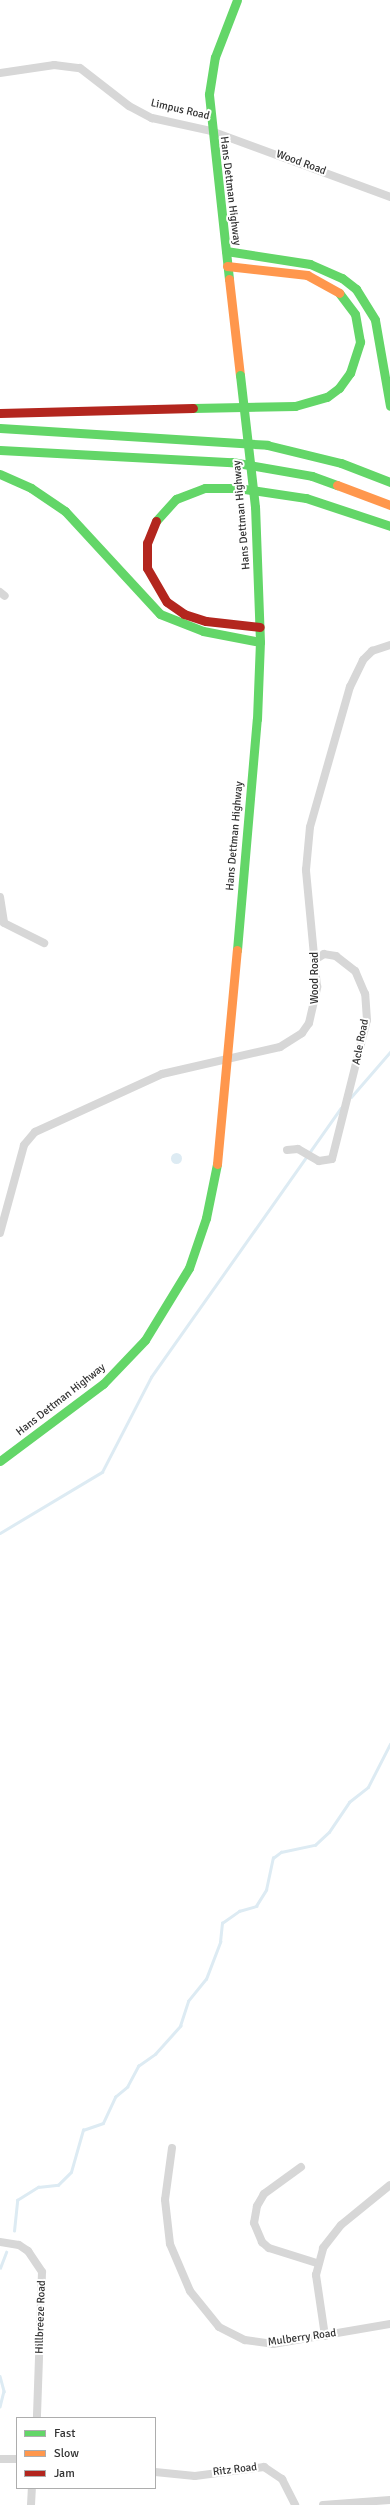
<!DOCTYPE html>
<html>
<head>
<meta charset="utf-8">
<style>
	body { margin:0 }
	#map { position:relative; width:390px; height:2505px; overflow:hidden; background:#fff; font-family:Signika,sans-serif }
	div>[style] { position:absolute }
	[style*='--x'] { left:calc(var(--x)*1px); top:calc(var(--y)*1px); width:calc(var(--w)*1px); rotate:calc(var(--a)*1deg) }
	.water>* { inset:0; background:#ddebf3 }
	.round { border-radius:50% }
	.stream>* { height:2.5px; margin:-1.25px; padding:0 1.25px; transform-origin:1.25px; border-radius:1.25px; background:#ddebf3 }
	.street>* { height:8px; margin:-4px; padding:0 4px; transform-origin:4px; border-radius:4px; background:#d7d7d7 }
	.fast>* { height:9px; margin:-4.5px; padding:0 4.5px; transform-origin:4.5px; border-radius:4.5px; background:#63d668 }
	.slow>* { height:9px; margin:-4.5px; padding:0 4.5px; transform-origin:4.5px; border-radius:4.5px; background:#ff974d }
	.jam>* { height:9px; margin:-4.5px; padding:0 4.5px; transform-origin:4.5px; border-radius:4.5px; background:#b3261e }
	.fast-bridge>* { height:9px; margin:-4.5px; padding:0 4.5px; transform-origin:4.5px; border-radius:4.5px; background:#63d668 }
	span { translate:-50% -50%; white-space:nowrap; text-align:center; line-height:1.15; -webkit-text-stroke:4px #fff; paint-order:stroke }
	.street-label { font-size:11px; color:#333 }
	.legend { position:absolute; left:16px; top:2417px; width:140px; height:72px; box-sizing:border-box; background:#fff; border:1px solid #adadad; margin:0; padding:5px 7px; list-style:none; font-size:12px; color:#333 }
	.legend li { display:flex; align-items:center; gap:8px; height:20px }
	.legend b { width:20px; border:1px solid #adadad }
</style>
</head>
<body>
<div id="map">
	<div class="water">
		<i class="round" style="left:170.5px;top:1152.5px;width:11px;height:11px"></i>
	</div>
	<div class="stream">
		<i style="--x:351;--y:1097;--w:60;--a:-49.1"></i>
		<i style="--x:0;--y:1533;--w:119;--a:-30.9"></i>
		<i style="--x:102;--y:1472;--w:107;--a:-62.7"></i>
		<i style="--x:151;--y:1377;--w:329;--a:-54.8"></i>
		<i style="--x:14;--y:2231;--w:31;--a:-84"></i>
		<i style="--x:17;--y:2200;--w:25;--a:-32"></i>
		<i style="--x:38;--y:2187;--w:20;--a:-6"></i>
		<i style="--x:58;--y:2185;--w:18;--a:-45"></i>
		<i style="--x:71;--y:2172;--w:44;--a:-74.1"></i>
		<i style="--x:83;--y:2130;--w:21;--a:-19"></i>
		<i style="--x:103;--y:2123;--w:29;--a:-65"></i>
		<i style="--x:115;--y:2097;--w:16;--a:-40"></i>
		<i style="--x:127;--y:2087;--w:24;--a:-62"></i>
		<i style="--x:138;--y:2066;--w:21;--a:-35"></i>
		<i style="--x:155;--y:2054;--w:38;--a:-48"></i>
		<i style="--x:180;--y:2026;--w:26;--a:-72"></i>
		<i style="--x:188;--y:2001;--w:28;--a:-51"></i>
		<i style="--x:206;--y:1979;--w:40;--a:-69"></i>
		<i style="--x:220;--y:1942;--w:19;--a:-84"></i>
		<i style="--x:222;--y:1923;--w:21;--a:-35"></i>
		<i style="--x:239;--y:1911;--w:18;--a:-16"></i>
		<i style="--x:256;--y:1906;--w:19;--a:-58"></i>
		<i style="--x:266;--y:1890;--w:33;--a:-78"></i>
		<i style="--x:273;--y:1858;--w:10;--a:-37"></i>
		<i style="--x:281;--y:1852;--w:35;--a:-12"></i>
		<i style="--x:315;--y:1845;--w:19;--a:-43"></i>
		<i style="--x:329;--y:1832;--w:36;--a:-56"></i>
		<i style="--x:349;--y:1802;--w:24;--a:-38"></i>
		<i style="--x:368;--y:1787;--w:48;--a:-62.9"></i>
		<i style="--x:0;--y:2268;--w:17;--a:-69"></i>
		<i style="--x:0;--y:2376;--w:16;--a:75"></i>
		<i style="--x:4;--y:2391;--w:16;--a:104"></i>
	</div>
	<div class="street">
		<i style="--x:0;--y:73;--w:55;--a:-8.4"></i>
		<i style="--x:54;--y:65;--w:26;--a:7"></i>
		<i style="--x:80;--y:68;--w:62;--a:37.8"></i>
		<i style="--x:129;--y:106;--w:26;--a:28"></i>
		<i style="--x:152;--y:118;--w:60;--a:12.4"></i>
		<i style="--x:211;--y:131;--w:191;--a:20.2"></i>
		<i style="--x:0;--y:592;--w:6;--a:39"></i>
		<i style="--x:0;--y:897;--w:26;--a:81"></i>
		<i style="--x:4;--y:923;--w:45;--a:26.6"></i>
		<i style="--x:287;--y:1150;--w:11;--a:-5"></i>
		<i style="--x:298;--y:1149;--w:24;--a:30"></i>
		<i style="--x:319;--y:1161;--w:13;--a:-9"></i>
		<i style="--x:332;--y:1159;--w:143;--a:-75.9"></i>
		<i style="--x:367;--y:1020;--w:26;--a:-94"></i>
		<i style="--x:365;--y:994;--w:25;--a:-113"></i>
		<i style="--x:355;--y:971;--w:24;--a:-142"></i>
		<i style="--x:336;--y:956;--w:12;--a:-171"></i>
		<i style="--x:324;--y:954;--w:9;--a:148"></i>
		<i style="--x:0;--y:1233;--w:91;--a:-74.7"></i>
		<i style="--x:24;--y:1145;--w:17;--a:-50"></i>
		<i style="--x:35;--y:1132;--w:140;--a:-24.5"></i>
		<i style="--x:162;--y:1074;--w:121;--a:-12.9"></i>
		<i style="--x:280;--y:1047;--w:26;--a:-32"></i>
		<i style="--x:302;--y:1033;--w:12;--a:-55"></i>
		<i style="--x:309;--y:1023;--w:37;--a:-77"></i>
		<i style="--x:317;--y:987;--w:118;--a:-95.4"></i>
		<i style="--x:306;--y:870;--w:43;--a:-84.7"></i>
		<i style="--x:310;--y:827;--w:146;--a:-74.1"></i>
		<i style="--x:350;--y:687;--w:30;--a:-64"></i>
		<i style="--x:363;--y:660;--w:13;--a:-45"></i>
		<i style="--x:372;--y:651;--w:19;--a:-18"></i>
		<i style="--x:172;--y:2148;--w:52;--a:97.7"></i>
		<i style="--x:165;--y:2200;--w:44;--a:83.5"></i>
		<i style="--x:170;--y:2244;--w:51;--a:66.9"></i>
		<i style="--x:190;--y:2291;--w:46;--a:51.1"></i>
		<i style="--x:219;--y:2327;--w:29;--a:27"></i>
		<i style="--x:245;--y:2340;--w:28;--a:8"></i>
		<i style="--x:273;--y:2344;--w:119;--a:-9.7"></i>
		<i style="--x:301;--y:2167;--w:46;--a:143.9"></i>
		<i style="--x:264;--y:2194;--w:14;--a:120"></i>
		<i style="--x:257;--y:2206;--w:17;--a:100"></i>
		<i style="--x:254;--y:2223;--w:21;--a:67"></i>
		<i style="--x:262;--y:2242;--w:9;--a:41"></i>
		<i style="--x:269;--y:2248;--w:50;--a:17.4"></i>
		<i style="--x:0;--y:2242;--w:19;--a:9"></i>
		<i style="--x:19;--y:2245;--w:11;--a:34"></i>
		<i style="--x:28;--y:2251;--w:25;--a:56"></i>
		<i style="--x:42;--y:2272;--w:146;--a:92"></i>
		<i style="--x:325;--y:2336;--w:62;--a:-98.4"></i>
		<i style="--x:316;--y:2275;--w:28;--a:-75"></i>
		<i style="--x:323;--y:2248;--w:29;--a:-52"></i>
		<i style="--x:341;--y:2225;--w:63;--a:-39.2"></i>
		<i style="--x:0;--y:2459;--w:17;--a:0"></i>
		<i style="--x:155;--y:2472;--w:40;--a:5.7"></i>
		<i style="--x:195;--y:2476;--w:70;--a:-7.4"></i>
		<i style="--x:264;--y:2467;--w:22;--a:34"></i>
		<i style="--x:282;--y:2479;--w:29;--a:63"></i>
		<i style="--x:31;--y:2505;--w:17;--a:-87"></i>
		<i style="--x:323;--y:2505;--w:67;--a:-4.3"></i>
	</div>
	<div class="fast">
		<i style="--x:226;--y:251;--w:85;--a:8.8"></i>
		<i style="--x:310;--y:264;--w:35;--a:24"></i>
		<i style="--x:342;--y:278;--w:18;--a:38"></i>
		<i style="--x:356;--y:289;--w:36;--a:58"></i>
		<i style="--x:375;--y:320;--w:87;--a:80.1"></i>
		<i style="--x:229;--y:279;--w:186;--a:-96.2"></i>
		<i style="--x:209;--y:94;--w:37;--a:-81"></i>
		<i style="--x:215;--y:57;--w:61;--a:-68.9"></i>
		<i style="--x:193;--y:408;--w:102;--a:-1.1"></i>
		<i style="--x:295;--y:406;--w:33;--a:-16"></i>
		<i style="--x:327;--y:397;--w:15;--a:-37"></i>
		<i style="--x:339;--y:388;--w:19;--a:-54"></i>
		<i style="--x:350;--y:373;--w:33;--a:-72"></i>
		<i style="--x:360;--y:342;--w:28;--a:-100"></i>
		<i style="--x:355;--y:314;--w:26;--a:-127"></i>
		<i style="--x:0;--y:428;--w:268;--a:3.6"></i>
		<i style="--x:267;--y:445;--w:76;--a:13.7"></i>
		<i style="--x:341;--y:463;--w:53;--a:21.2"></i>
		<i style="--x:0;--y:450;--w:232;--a:3"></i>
		<i style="--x:232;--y:462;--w:81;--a:9.9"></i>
		<i style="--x:312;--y:476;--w:27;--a:20"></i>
		<i style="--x:0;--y:474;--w:34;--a:24"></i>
		<i style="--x:31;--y:488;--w:41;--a:34.1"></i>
		<i style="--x:65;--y:511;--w:140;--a:47.3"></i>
		<i style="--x:160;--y:614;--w:46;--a:21.6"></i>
		<i style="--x:203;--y:631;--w:58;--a:10.9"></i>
		<i style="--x:156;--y:521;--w:30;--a:-48"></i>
		<i style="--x:176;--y:499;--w:31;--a:-21"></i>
		<i style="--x:205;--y:488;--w:33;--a:0"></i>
		<i style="--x:238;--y:488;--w:69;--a:8.4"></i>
		<i style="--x:306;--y:498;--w:89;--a:18.4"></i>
		<i style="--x:237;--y:950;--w:232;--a:-85.1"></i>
		<i style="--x:257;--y:719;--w:77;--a:-87.8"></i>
		<i style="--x:260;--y:642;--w:135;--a:-92.1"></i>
		<i style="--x:0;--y:1461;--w:129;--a:-36.8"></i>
		<i style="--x:103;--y:1384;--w:61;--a:-46.3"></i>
		<i style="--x:145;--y:1340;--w:84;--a:-58.6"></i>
		<i style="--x:189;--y:1268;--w:53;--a:-71.2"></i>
		<i style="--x:206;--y:1218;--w:55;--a:-78.5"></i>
	</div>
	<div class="slow">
		<i style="--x:227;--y:266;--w:81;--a:6.4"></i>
		<i style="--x:307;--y:275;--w:37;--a:29"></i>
		<i style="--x:229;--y:279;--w:97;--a:83.5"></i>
		<i style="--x:337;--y:485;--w:57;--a:20.7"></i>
		<i style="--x:217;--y:1164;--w:215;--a:-84.7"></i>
	</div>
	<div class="jam">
		<i style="--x:0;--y:413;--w:193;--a:-1.5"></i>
		<i style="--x:156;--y:521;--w:24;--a:112"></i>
		<i style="--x:147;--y:543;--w:25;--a:90"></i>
		<i style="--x:147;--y:568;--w:39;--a:60"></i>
		<i style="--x:167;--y:602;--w:21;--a:35"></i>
		<i style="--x:184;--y:614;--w:23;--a:18"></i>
		<i style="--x:206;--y:621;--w:54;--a:6.3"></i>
	</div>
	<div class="fast-bridge">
		<i style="--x:240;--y:375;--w:133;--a:83.5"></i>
	</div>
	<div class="street-label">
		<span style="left:180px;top:110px;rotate:13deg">Limpus Road</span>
		<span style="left:301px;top:163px;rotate:20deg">Wood Road</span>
		<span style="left:230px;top:191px;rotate:83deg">Hans Dettman Highway</span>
		<span style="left:242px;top:515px;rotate:-95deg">Hans Dettman Highway</span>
		<span style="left:235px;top:836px;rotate:-85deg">Hans Dettman Highway</span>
		<span style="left:315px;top:978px;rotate:-90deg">Wood Road</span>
		<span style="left:361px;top:1042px;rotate:-79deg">Acle Road</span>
		<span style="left:61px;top:1400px;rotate:-38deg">Hans Dettman Highway</span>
		<span style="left:41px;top:2317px;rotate:-88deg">Hillbreeze Road</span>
		<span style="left:302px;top:2338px;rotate:-8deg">Mulberry Road</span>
		<span style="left:235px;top:2470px;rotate:-7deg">Ritz Road</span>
	</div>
	<ul class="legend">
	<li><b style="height:5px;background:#63d668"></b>Fast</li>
	<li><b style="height:5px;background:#ff974d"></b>Slow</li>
	<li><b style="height:5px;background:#b3261e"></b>Jam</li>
	</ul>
</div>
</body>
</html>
